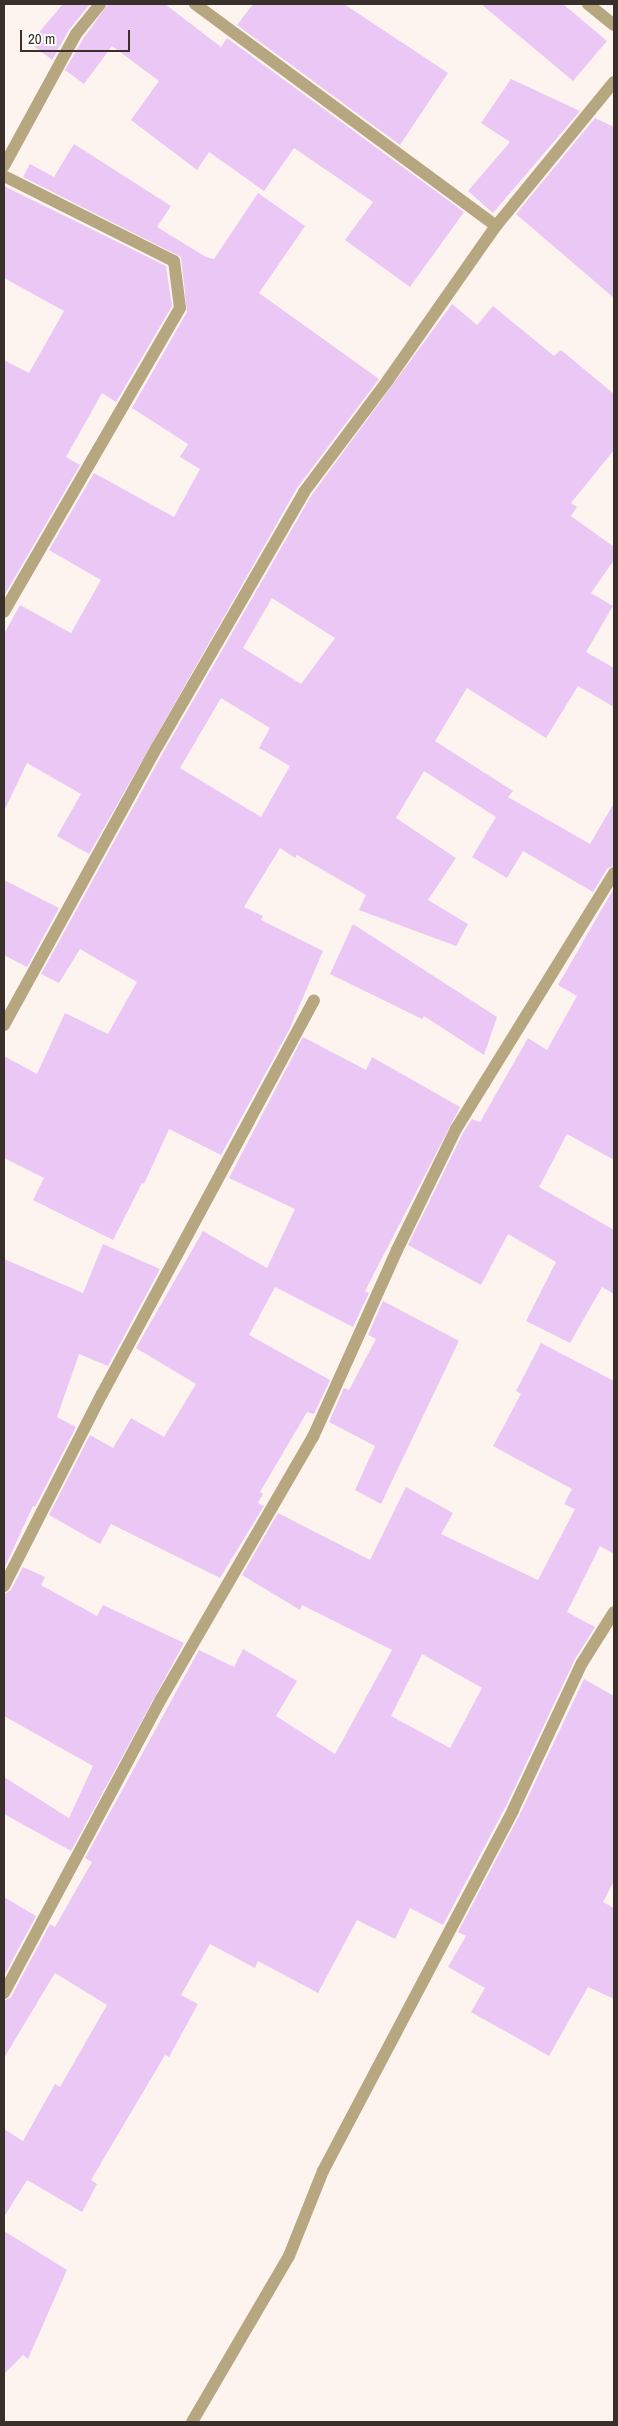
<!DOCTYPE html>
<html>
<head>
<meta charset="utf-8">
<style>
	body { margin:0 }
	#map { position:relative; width:618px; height:2426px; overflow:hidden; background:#fdf4f0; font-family:"Archivo Narrow",sans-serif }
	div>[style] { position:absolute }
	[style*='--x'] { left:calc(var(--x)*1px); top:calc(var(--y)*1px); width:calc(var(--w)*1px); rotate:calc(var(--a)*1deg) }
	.building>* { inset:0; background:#ebc7f6 }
	.service>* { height:12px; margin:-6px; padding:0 6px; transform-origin:6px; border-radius:6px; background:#b7a781 }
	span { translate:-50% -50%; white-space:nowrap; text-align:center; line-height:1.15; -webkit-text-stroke:4.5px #fff; paint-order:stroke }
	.frame { position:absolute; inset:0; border:5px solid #39302c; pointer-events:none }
	.scale { position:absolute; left:20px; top:30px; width:110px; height:22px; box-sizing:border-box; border:2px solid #39302c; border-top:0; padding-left:6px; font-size:15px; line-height:18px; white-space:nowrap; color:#39302c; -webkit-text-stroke:4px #fff; paint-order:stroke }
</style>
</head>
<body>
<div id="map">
	<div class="building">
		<i style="clip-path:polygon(63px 4px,90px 4px,69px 30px,52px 60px,30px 43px)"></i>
		<i style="clip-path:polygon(108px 4px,165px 4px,221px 47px,227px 38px,464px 212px,410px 287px,345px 240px,373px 202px,294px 148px,264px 191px,209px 152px,197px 170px,131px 120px,159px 81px,112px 46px,84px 84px,65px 70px,83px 39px)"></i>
		<i style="clip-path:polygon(253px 4px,344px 4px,448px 73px,400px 145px,237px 25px)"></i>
		<i style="clip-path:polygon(481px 4px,563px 4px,607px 41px,573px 81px)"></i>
		<i style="clip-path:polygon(511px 79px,580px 111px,493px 213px,468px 191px,510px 142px,481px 123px)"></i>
		<i style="clip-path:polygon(595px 118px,614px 127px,614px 298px,516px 214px)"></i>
		<i style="clip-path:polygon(74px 144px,171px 206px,157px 227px,206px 257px,214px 259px,258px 193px,305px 226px,259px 293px,379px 379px,297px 488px,89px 854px,57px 836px,81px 794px,27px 763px,4px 811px,4px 634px,20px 605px,71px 633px,101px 580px,49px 550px,94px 473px,174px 517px,200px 469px,180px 457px,188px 444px,132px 408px,187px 312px,181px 257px,23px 177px,30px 164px,54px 177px)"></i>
		<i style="clip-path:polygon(4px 186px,166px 266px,172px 306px,116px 402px,102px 393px,66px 457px,80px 465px,4px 596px,4px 360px,29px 373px,64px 311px,4px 278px)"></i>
		<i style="clip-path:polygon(evenodd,452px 304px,477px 325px,493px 306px,554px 356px,561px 350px,614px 394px,614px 450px,571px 503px,577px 507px,571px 516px,614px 547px,614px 560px,591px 593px,613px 606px,586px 652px,614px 668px,614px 707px,578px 686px,546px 738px,467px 688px,435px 741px,513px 791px,508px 797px,590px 844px,614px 803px,614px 865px,607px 869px,593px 892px,523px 851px,507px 878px,472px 857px,496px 817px,424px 771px,396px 818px,456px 858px,428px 900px,468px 924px,456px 946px,359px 910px,366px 895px,297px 855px,295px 858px,280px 848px,244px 907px,263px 916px,261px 920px,323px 951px,289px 1030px,221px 1155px,169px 1129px,144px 1184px,142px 1183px,113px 1240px,33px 1200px,44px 1178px,4px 1158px,4px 1056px,37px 1074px,65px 1013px,108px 1034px,137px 982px,80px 949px,59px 983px,41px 974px,164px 751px,311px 496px,452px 304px,272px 598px,335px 638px,301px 684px,243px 648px,272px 598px,452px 304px,221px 698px,270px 728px,259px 748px,290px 766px,261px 817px,180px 768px,221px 698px)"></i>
		<i style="clip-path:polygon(4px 880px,59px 908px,27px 967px,4px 955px)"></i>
		<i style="clip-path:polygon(614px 888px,614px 1160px,567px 1134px,539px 1187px,614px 1230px,614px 1294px,602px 1287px,570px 1343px,526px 1321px,556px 1262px,508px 1234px,481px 1285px,408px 1245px,463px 1133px,472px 1119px,480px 1122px,528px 1038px,547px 1050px,577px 996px,558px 985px)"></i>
		<i style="clip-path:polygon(353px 924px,497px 1017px,484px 1055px,424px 1016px,422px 1019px,330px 974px)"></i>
		<i style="clip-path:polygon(303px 1037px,366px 1070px,372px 1057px,460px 1107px,365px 1291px,369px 1293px,353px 1327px,275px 1287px,249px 1335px,330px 1380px,314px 1414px,307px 1412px,260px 1492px,263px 1494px,258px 1503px,264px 1506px,220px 1578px,111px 1524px,100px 1544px,49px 1515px,90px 1435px,113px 1448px,131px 1418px,164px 1437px,196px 1384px,136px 1348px,203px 1231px,267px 1268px,295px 1209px,229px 1178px)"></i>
		<i style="clip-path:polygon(103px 1244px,160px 1269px,108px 1366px,79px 1354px,57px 1417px,76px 1427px,35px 1507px,33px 1506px,4px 1569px,4px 1259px,83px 1293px)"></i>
		<i style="clip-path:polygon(383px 1301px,459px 1341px,381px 1504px,355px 1490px,375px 1446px,329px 1422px,344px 1388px,349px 1390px,376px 1339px,368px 1335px)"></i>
		<i style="clip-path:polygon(evenodd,541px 1343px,614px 1381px,614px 1554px,600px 1546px,567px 1612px,595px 1627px,575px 1659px,506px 1806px,443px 1925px,410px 1908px,395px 1939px,357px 1920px,318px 1993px,258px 1961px,255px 1968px,210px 1944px,181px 1995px,198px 2004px,169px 2057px,165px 2055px,91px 2180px,97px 2184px,82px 2212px,27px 2180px,4px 2217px,4px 2129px,23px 2141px,55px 2084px,60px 2087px,107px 2005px,55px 1973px,4px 2058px,4px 2001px,11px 1997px,50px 1924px,55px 1927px,92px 1862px,85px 1858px,199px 1650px,234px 1667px,243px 1649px,297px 1681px,276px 1716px,335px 1754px,392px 1650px,302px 1605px,300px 1610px,242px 1575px,278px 1513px,370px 1560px,406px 1487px,453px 1513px,441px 1534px,538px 1580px,575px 1509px,564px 1504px,572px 1489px,493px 1446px,521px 1394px,516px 1391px,541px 1343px,422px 1654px,482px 1688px,450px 1748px,391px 1716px,422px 1654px)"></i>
		<i style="clip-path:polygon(23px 1567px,45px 1577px,41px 1585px,97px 1616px,103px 1605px,184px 1643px,71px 1851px,4px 1814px,4px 1777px,69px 1818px,93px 1766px,4px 1716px,4px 1594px,11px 1590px)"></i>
		<i style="clip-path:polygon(584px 1679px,614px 1696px,614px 1881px,603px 1902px,614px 1908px,614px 1999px,588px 1987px,549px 2056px,471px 2012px,485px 1988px,448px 1967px,466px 1936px,458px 1932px,520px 1814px)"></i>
		<i style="clip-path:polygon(4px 1897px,36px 1916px,4px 1976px)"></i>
		<i style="clip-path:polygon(4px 2231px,67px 2270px,28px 2359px,23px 2355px,4px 2374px)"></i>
	</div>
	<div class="service">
		<i style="--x:195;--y:4;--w:374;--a:36.4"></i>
		<i style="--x:588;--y:4;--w:33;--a:39"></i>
		<i style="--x:4;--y:166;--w:150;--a:-61.4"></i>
		<i style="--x:76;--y:34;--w:38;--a:-51"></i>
		<i style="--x:4;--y:176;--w:190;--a:26.6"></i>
		<i style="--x:174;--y:261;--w:47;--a:82.7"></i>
		<i style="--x:180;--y:308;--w:351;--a:120.1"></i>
		<i style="--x:4;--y:1025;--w:317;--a:-61.2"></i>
		<i style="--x:157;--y:747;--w:294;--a:-60"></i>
		<i style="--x:304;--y:492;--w:140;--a:-53.1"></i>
		<i style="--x:388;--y:380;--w:188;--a:-55"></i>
		<i style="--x:496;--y:226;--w:186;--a:-50.7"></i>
		<i style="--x:4;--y:1586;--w:216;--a:-63"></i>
		<i style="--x:102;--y:1394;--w:447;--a:-61.7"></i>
		<i style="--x:4;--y:1993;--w:333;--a:-61.9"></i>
		<i style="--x:161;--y:1699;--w:303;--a:-59.9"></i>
		<i style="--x:313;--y:1437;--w:205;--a:-65.8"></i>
		<i style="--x:397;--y:1250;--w:135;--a:-64"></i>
		<i style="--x:456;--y:1129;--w:301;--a:-58.3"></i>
		<i style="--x:192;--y:2422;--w:192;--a:-59.7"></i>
		<i style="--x:289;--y:2256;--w:92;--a:-68.2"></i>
		<i style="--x:323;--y:2171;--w:408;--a:-62.2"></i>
		<i style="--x:513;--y:1810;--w:162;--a:-64.9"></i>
		<i style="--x:582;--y:1663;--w:60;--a:-57.9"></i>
	</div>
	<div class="frame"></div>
	<div class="scale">20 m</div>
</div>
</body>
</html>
